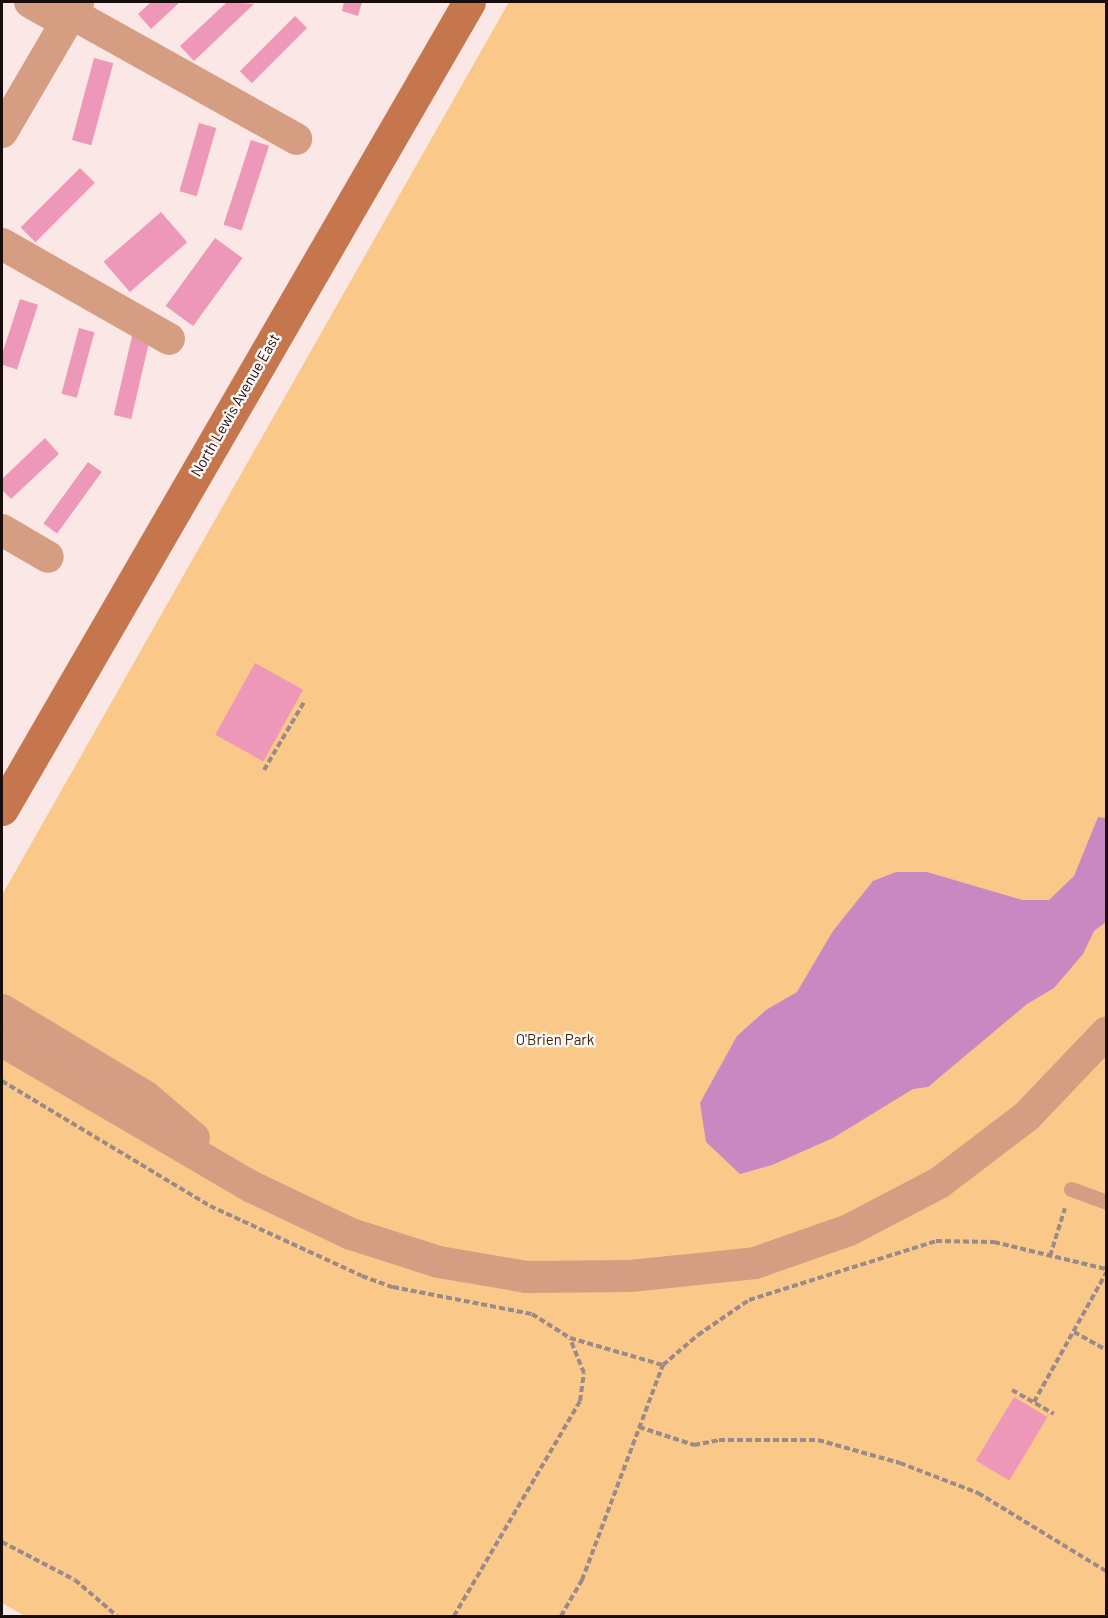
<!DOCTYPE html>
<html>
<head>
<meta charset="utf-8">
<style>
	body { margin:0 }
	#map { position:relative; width:1108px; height:1618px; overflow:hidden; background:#fbe7e6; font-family:Barlow,sans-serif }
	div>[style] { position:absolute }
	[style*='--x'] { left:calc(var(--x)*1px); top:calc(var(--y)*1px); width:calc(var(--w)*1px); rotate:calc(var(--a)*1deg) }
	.green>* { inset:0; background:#fac888 }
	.water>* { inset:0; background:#c888c2 }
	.building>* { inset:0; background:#ee98b9; transform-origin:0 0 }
	.path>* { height:4px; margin-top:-2px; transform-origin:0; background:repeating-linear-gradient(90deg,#9a8a89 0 6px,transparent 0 9px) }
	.lane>* { height:15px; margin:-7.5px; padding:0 7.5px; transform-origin:7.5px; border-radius:7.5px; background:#d59e83 }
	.street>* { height:32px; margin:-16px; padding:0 16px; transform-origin:16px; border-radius:16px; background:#d59e83 }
	.secondary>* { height:33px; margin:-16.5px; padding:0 16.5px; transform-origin:16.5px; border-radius:16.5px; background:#c6764c }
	span { translate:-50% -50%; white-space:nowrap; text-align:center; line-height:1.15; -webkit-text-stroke:5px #fff8f7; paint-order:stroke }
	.street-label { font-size:15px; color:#180d0d }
	.park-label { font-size:15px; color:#3e2807 }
	.frame { position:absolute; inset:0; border:3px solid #180d0d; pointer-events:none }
</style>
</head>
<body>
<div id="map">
	<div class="green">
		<i style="clip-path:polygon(509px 2px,1106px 2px,1106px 1616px,25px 1616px,2px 1603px,2px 895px)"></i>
	</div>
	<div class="water">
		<i style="clip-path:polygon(1098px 817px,1106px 818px,1106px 922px,1094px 931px,1083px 954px,1054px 988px,1027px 1004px,928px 1087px,913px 1089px,833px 1138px,772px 1165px,740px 1174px,706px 1142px,700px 1103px,737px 1036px,766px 1010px,797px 992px,833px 931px,873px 881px,896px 872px,927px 872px,1022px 900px,1049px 900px,1074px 876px)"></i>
	</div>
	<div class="building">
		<i style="clip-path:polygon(151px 2px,180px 2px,151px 29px,138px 14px)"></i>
		<i style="clip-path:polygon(227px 2px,254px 4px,194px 61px,180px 46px)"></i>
		<i style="clip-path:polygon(344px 2px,362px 2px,358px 16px,342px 11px)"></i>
		<i style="left:295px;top:16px;width:17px;height:78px;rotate:45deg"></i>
		<i style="left:94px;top:58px;width:20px;height:85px;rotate:15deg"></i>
		<i style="left:199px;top:123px;width:18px;height:71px;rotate:16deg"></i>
		<i style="left:251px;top:140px;width:19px;height:89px;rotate:18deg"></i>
		<i style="left:80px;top:168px;width:21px;height:84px;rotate:45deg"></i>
		<i style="left:161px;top:212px;width:40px;height:76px;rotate:49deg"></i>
		<i style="left:215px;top:238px;width:34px;height:84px;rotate:36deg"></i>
		<i style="left:20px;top:299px;width:19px;height:68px;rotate:18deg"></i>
		<i style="left:79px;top:328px;width:16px;height:68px;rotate:15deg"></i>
		<i style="left:132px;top:336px;width:18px;height:81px;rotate:13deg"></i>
		<i style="clip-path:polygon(45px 438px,59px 454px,11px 499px,2px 490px,2px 479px)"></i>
		<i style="left:88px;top:462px;width:17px;height:76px;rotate:36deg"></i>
		<i style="left:255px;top:663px;width:55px;height:82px;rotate:29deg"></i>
		<i style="left:1014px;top:1397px;width:39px;height:74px;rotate:31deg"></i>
	</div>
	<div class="path">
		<i style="--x:264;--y:770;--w:79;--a:-59.5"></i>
		<i style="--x:2;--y:1081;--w:243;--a:31"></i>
		<i style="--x:210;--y:1206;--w:167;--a:24.7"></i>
		<i style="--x:362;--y:1276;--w:33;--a:20"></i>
		<i style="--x:393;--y:1287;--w:142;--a:11"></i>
		<i style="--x:532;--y:1314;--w:45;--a:32.3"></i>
		<i style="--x:570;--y:1338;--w:97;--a:16.2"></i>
		<i style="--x:1050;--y:1256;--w:50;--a:-72.6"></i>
		<i style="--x:1074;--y:1332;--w:37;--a:29"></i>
		<i style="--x:1012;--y:1390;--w:48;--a:29.7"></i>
		<i style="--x:1034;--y:1402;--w:148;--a:-60.8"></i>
		<i style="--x:639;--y:1427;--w:58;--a:18.1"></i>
		<i style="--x:694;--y:1445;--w:25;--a:-11"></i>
		<i style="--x:719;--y:1440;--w:99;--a:0"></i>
		<i style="--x:818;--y:1440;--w:85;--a:15.7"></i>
		<i style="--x:900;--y:1463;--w:84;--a:21"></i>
		<i style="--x:978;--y:1493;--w:150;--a:31.4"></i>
		<i style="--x:2;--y:1542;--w:82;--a:27.5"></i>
		<i style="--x:75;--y:1580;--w:55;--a:40.6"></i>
		<i style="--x:454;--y:1616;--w:249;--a:-59.6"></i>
		<i style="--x:580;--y:1401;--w:28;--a:-82"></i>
		<i style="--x:584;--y:1373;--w:37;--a:-112"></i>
		<i style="--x:561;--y:1616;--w:42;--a:-59.7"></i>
		<i style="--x:582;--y:1580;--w:230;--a:-69.4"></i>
		<i style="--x:663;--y:1365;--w:46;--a:-40.6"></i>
		<i style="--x:698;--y:1335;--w:62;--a:-34.5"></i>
		<i style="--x:749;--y:1300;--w:196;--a:-17.5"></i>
		<i style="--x:936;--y:1241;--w:58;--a:1"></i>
		<i style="--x:994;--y:1242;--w:115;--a:13.6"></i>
	</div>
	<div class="lane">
		<i style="--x:1071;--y:1189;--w:37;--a:20"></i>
	</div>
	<div class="street">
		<i style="--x:30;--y:2;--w:40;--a:29.7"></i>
		<i style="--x:71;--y:13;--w:258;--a:29.2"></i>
		<i style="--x:2;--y:132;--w:151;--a:-59.7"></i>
		<i style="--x:2;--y:244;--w:192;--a:29.6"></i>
		<i style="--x:2;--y:530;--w:53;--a:30.4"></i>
		<i style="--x:2;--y:1010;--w:168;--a:31.1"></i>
		<i style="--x:146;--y:1097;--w:63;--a:40.5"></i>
		<i style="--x:2;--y:1041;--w:290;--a:30.3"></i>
		<i style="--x:252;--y:1187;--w:110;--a:25.4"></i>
		<i style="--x:351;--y:1234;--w:92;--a:17.7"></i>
		<i style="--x:439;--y:1262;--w:89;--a:9.7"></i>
		<i style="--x:527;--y:1277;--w:103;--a:-0.6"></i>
		<i style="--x:630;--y:1276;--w:126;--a:-5.9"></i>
		<i style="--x:755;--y:1263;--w:100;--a:-19.3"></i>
		<i style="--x:849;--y:1230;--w:102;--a:-27.6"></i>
		<i style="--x:939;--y:1183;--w:111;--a:-37.3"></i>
		<i style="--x:1027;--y:1116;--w:115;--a:-46.4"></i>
	</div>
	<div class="secondary">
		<i style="--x:2;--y:809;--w:932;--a:-59.94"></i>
	</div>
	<div class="street-label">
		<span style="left:235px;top:405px;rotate:-60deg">North Lewis Avenue East</span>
	</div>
	<div class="park-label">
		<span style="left:555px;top:1040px">O'Brien Park</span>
	</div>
	<div class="frame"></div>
</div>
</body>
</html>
